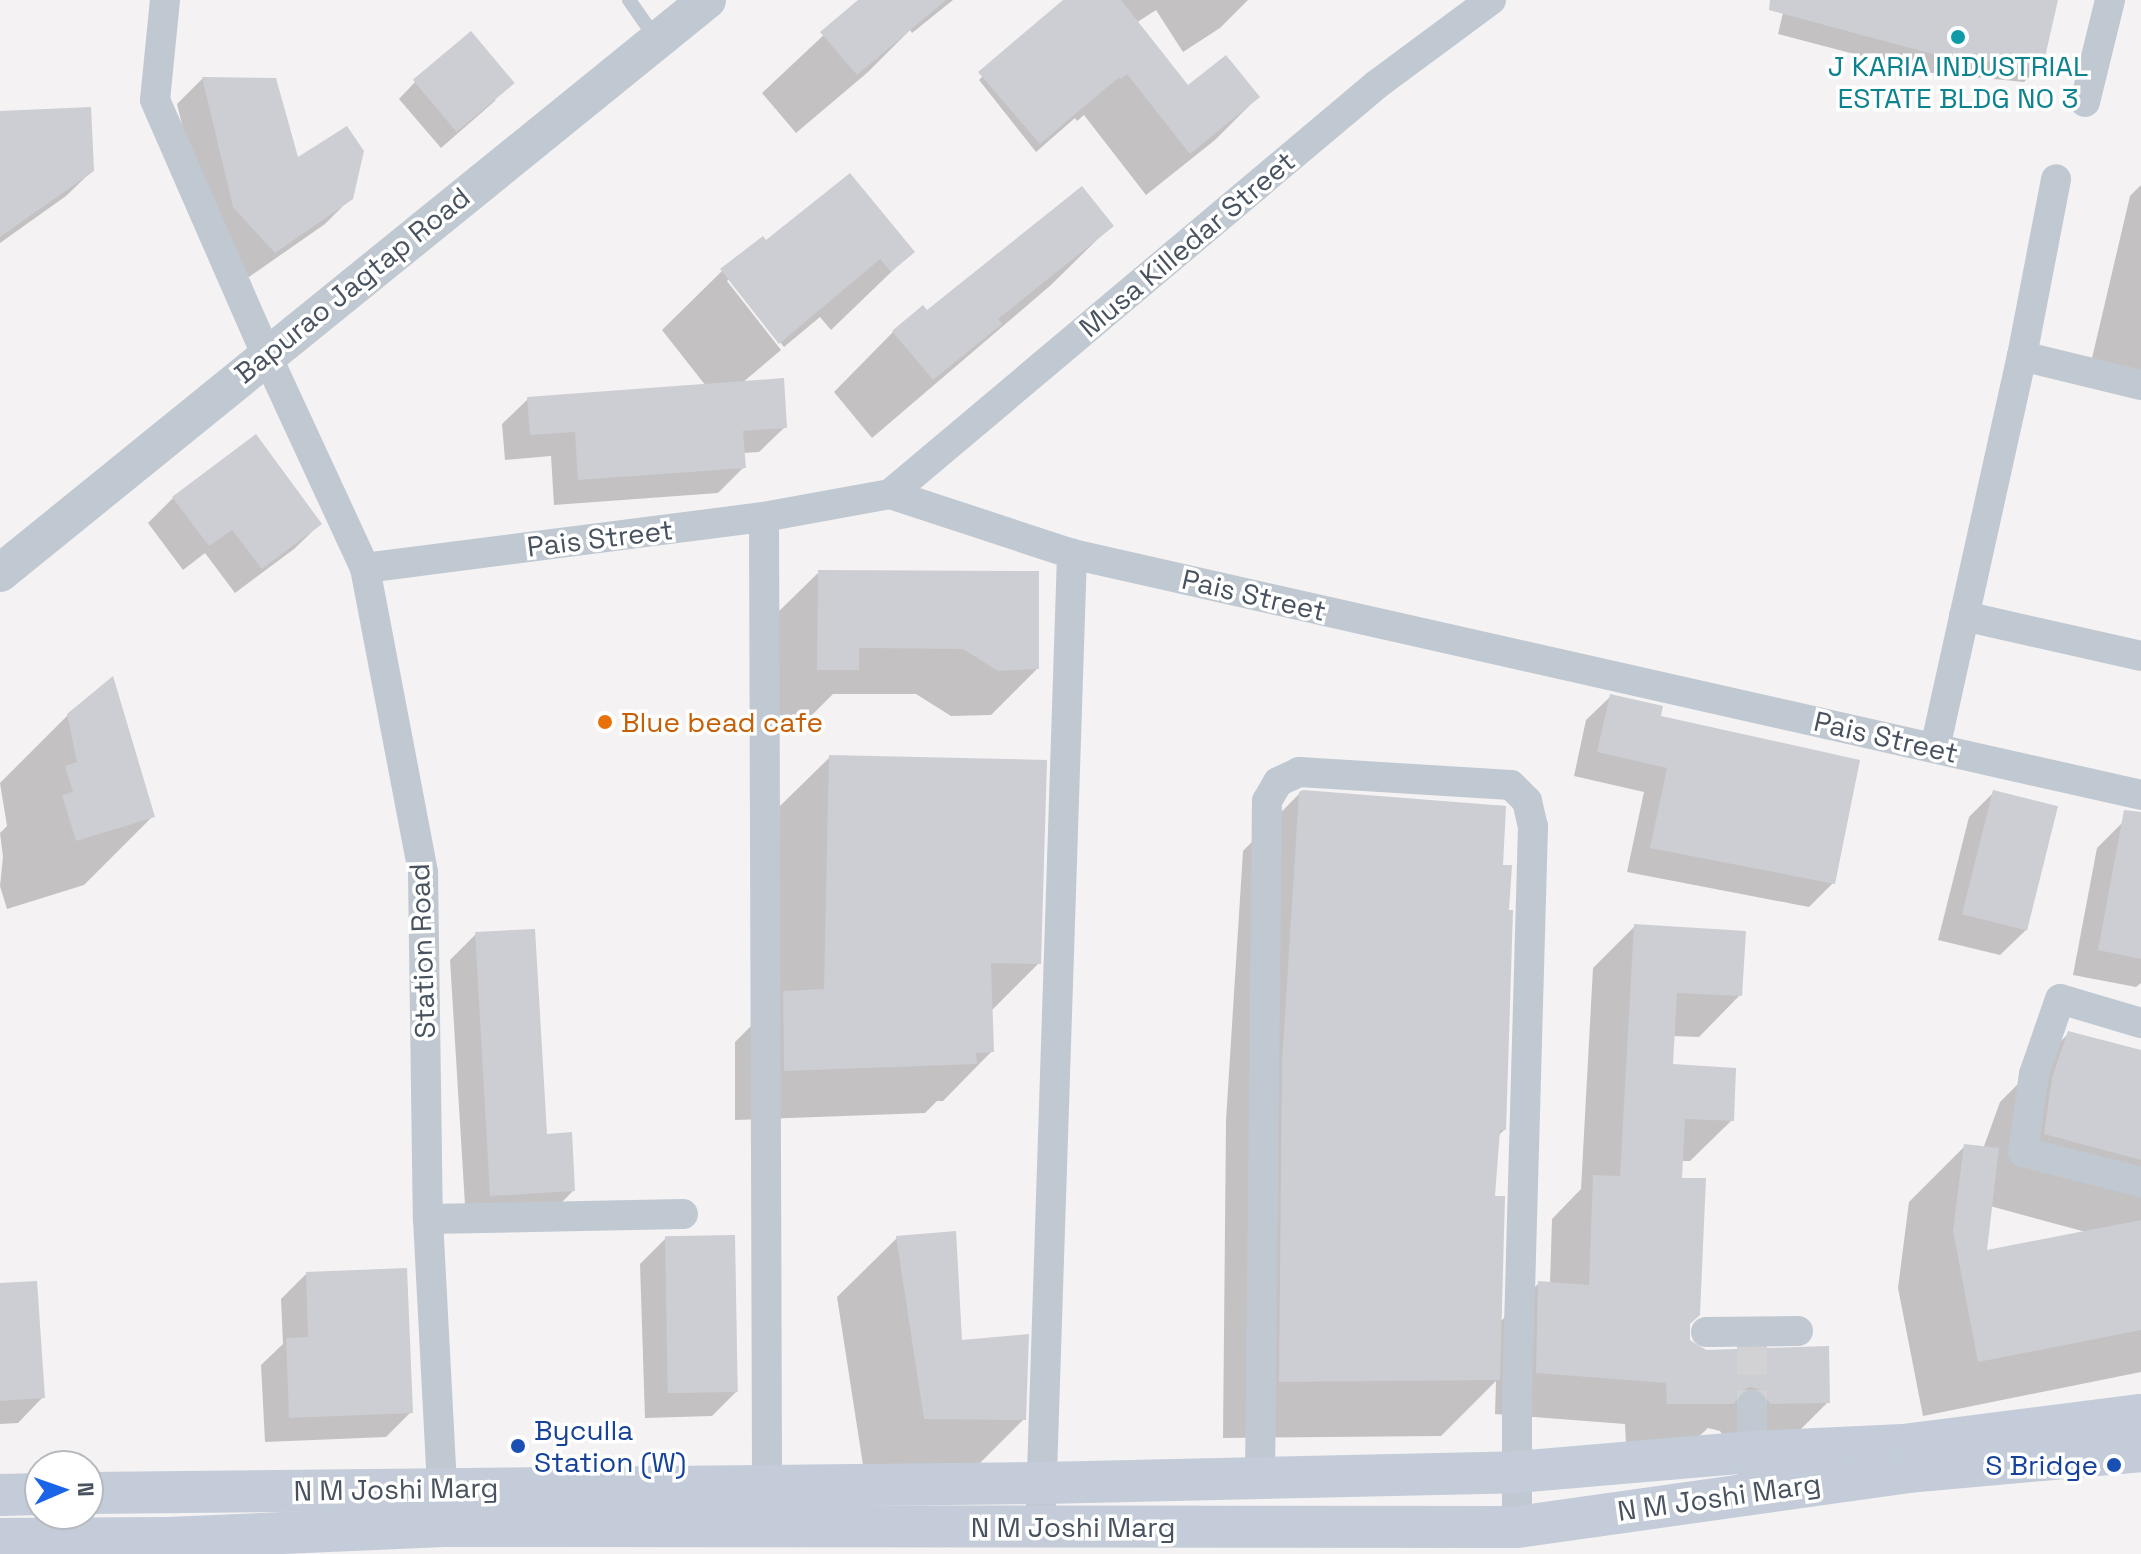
<!DOCTYPE html>
<html>
<head>
<meta charset="utf-8">
<style>
	body { margin:0 }
	#map { position:relative; width:2141px; height:1554px; overflow:hidden; background:#f4f2f2; font-family:"Space Grotesk",sans-serif }
	div>[style] { position:absolute }
	[style*='--x'] { left:calc(var(--x)*1px); top:calc(var(--y)*1px); width:calc(var(--w)*1px); rotate:calc(var(--a)*1deg) }
	.shadow>* { inset:0; background:#0003 }
	.building>* { inset:0; background:#ccced4; transform-origin:0 0 }
	.minor-tunnel>* { height:30px; margin-top:-15px; transform-origin:0; background:repeating-linear-gradient(90deg,#d2d2d5 0 30px,transparent 0 45px) }
	.service>* { height:14px; margin:-7px; padding:0 7px; transform-origin:7px; border-radius:7px; background:#c0c8d1 }
	.minor>* { height:30px; margin:-15px; padding:0 15px; transform-origin:15px; border-radius:15px; background:#c0c8d1 }
	.tertiary>* { height:38px; margin:-19px; padding:0 19px; transform-origin:19px; border-radius:19px; background:#c0c8d1 }
	.secondary>* { height:42px; margin:-21px; padding:0 21px; transform-origin:21px; border-radius:21px; background:#c3ccd8 }
	.dots>* { width:22px; height:22px; translate:-50% -50%; box-sizing:border-box; border:4px solid #fff; border-radius:50% }
	span { translate:-50% -50%; white-space:nowrap; text-align:center; line-height:1.15; -webkit-text-stroke:7px #fff; paint-order:stroke }
	.culture-label { font-size:28px; color:#0d838f }
	.street-label { font-size:28px; color:#495360 }
	.food-label { font-size:28px; color:#c56008 }
	.left { translate:0 -50%; text-align:left }
	.transit-label { font-size:28px; color:#164399 }
	.right { translate:-100% -50%; text-align:right }
	.north { position:absolute; left:24px; top:1450px; width:80px; height:80px; box-sizing:border-box; background:#fff; border:2px solid #b6babf; border-radius:50%; rotate:88deg; font-size:22px; font-weight:700; line-height:32px; text-align:center; color:#495360 }
	.north::after { content:''; display:block; margin:auto; width:28px; height:36px; background:#1964e7; clip-path:polygon(50% 0,100% 100%,50% 72%,0 100%) }
</style>
</head>
<body>
<div id="map">
	<div class="shadow">
		<i style="clip-path:polygon(861px 0,953px 0,912px 33px,910px 30px,868px 72px,796px 133px,762px 93px)"></i>
		<i style="clip-path:polygon(1067px 0,1248px 0,1220px 28px,1183px 52px,1156px 10px,1136px 23px,1187px 88px,1258px 97px,1215px 140px,1146px 195px,1084px 115px,1077px 121px,1075px 118px,1036px 152px,979px 80px,1022px 37px)"></i>
		<i style="clip-path:polygon(1786px 0,2056px 0,2041px 65px,2024px 82px,1923px 72px,1778px 34px)"></i>
		<i style="clip-path:polygon(202px 79px,274px 80px,297px 160px,351px 198px,325px 224px,249px 277px,208px 233px,177px 104px)"></i>
		<i style="clip-path:polygon(415px 82px,496px 100px,441px 148px,399px 99px)"></i>
		<i style="clip-path:polygon(0 113px,92px 171px,66px 196px,0 243px)"></i>
		<i style="clip-path:polygon(2141px 185px,2141px 384px,2089px 371px,2130px 196px)"></i>
		<i style="clip-path:polygon(1111px 226px,1051px 285px,872px 438px,834px 392px,893px 332px)"></i>
		<i style="clip-path:polygon(766px 243px,912px 252px,831px 330px,820px 317px,784px 347px,730px 278px,727px 281px,781px 350px,742px 383px,785px 427px,759px 452px,742px 453px,743px 468px,718px 493px,554px 505px,551px 456px,505px 460px,502px 424px,528px 399px,706px 386px,662px 330px,722px 271px)"></i>
		<i style="clip-path:polygon(173px 498px,320px 524px,294px 549px,235px 593px,205px 553px,183px 570px,148px 523px)"></i>
		<i style="clip-path:polygon(819px 572px,1037px 669px,991px 715px,951px 716px,916px 694px,833px 694px,811px 716px,771px 715px,772px 618px)"></i>
		<i style="clip-path:polygon(1611px 696px,1658px 718px,1833px 883px,1809px 907px,1627px 872px,1644px 792px,1574px 776px,1586px 720px)"></i>
		<i style="clip-path:polygon(68px 715px,153px 816px,84px 885px,7px 909px,0 886px,3px 857px,0 833px,7px 826px,0 783px)"></i>
		<i style="clip-path:polygon(830px 757px,1039px 963px,991px 1011px,992px 1051px,943px 1101px,937px 1101px,925px 1113px,735px 1120px,735px 1042px,776px 1001px,780px 806px)"></i>
		<i style="clip-path:polygon(1994px 792px,2026px 930px,2000px 955px,1938px 940px,1969px 817px)"></i>
		<i style="clip-path:polygon(1299px 794px,1504px 806px,1500px 867px,1505px 1129px,1498px 1136px,1493px 1198px,1499px 1323px,1539px 1283px,1550px 1284px,1552px 1219px,1581px 1189px,1593px 968px,1635px 926px,1740px 995px,1699px 1037px,1673px 1036px,1671px 1066px,1732px 1120px,1690px 1161px,1681px 1161px,1688px 1342px,1828px 1402px,1786px 1444px,1728px 1444px,1720px 1431px,1708px 1428px,1691px 1444px,1626px 1445px,1625px 1424px,1495px 1414px,1496px 1381px,1441px 1436px,1223px 1438px,1226px 1120px,1243px 851px)"></i>
		<i style="clip-path:polygon(2122px 823px,2141px 826px,2141px 983px,2136px 987px,2073px 975px,2097px 848px)"></i>
		<i style="clip-path:polygon(476px 934px,546px 1136px,573px 1191px,548px 1216px,466px 1221px,450px 960px)"></i>
		<i style="clip-path:polygon(evenodd,2069px 1033px,2141px 1053px,2141px 1372px,1923px 1416px,1898px 1288px,1909px 1202px,1965px 1146px,1983px 1149px,2000px 1102px,2069px 1033px,1990px 1206px,2086px 1232px,1984px 1252px,1990px 1206px)"></i>
		<i style="clip-path:polygon(897px 1238px,960px 1342px,1024px 1419px,964px 1479px,865px 1478px,837px 1297px)"></i>
		<i style="clip-path:polygon(665px 1239px,737px 1391px,712px 1416px,645px 1418px,640px 1264px)"></i>
		<i style="clip-path:polygon(306px 1274px,411px 1412px,386px 1437px,265px 1442px,261px 1365px,283px 1344px,281px 1299px)"></i>
		<i style="clip-path:polygon(0 1285px,43px 1397px,18px 1423px,0 1424px)"></i>
	</div>
	<div class="building">
		<i style="clip-path:polygon(858px 0,946px 0,857px 75px,820px 32px)"></i>
		<i style="clip-path:polygon(1063px 0,1121px 0,1188px 85px,1226px 55px,1260px 97px,1190px 154px,1127px 74px,1121px 79px,1119px 77px,1040px 144px,978px 72px)"></i>
		<i style="clip-path:polygon(1770px 0,2058px 0,2043px 66px,1940px 56px,1769px 10px)"></i>
		<i style="left:471px;top:31px;width:68px;height:76px;rotate:50deg"></i>
		<i style="clip-path:polygon(202px 77px,276px 78px,298px 157px,347px 126px,364px 151px,353px 199px,275px 253px,233px 207px)"></i>
		<i style="clip-path:polygon(91px 107px,94px 171px,0 237px,0 111px)"></i>
		<i style="clip-path:polygon(850px 173px,915px 252px,891px 272px,880px 259px,779px 344px,720px 269px,763px 236px,766px 240px)"></i>
		<i style="clip-path:polygon(1082px 186px,1114px 226px,998px 319px,1002px 324px,933px 380px,892px 331px,923px 305px,927px 310px)"></i>
		<i style="clip-path:polygon(784px 378px,787px 428px,743px 431px,746px 468px,578px 480px,575px 432px,530px 435px,527px 397px)"></i>
		<i style="clip-path:polygon(256px 434px,322px 524px,262px 569px,232px 530px,209px 546px,172px 497px)"></i>
		<i style="clip-path:polygon(818px 570px,1039px 571px,1039px 669px,998px 671px,963px 649px,859px 648px,859px 670px,817px 670px)"></i>
		<i style="clip-path:polygon(113px 676px,155px 817px,76px 841px,62px 795px,73px 792px,65px 766px,77px 762px,67px 714px)"></i>
		<i style="clip-path:polygon(1610px 694px,1663px 706px,1661px 716px,1860px 760px,1835px 884px,1650px 848px,1667px 768px,1597px 752px)"></i>
		<i style="clip-path:polygon(829px 755px,1047px 760px,1041px 964px,991px 963px,994px 1052px,976px 1053px,977px 1064px,784px 1071px,783px 991px,824px 989px)"></i>
		<i style="clip-path:polygon(1303px 790px,1506px 806px,1503px 865px,1512px 865px,1509px 910px,1513px 910px,1506px 1130px,1500px 1130px,1495px 1196px,1505px 1196px,1500px 1380px,1279px 1382px,1282px 1062px,1299px 792px)"></i>
		<i style="left:1993px;top:790px;width:67px;height:128px;rotate:14deg"></i>
		<i style="clip-path:polygon(2124px 810px,2141px 812px,2141px 959px,2098px 950px)"></i>
		<i style="clip-path:polygon(1634px 924px,1746px 931px,1742px 996px,1677px 993px,1673px 1064px,1736px 1068px,1734px 1121px,1685px 1119px,1682px 1178px,1706px 1178px,1700px 1315px,1690px 1324px,1690px 1340px,1706px 1350px,1829px 1346px,1830px 1403px,1770px 1404px,1762px 1390px,1751px 1387px,1742px 1390px,1734px 1404px,1667px 1404px,1666px 1383px,1536px 1373px,1538px 1281px,1589px 1285px,1593px 1175px,1620px 1176px)"></i>
		<i style="clip-path:polygon(535px 929px,547px 1134px,572px 1132px,575px 1191px,490px 1196px,475px 932px)"></i>
		<i style="clip-path:polygon(2068px 1031px,2141px 1050px,2141px 1160px,2044px 1134px,2052px 1078px)"></i>
		<i style="clip-path:polygon(1964px 1144px,1999px 1148px,1987px 1250px,2141px 1220px,2141px 1330px,1978px 1362px,1953px 1231px)"></i>
		<i style="clip-path:polygon(956px 1231px,962px 1340px,1029px 1334px,1026px 1420px,924px 1419px,896px 1236px)"></i>
		<i style="left:735px;top:1235px;width:157px;height:70px;rotate:89deg"></i>
		<i style="clip-path:polygon(407px 1268px,413px 1413px,289px 1418px,286px 1338px,308px 1337px,306px 1272px)"></i>
		<i style="clip-path:polygon(37px 1281px,45px 1398px,0 1401px,0 1283px)"></i>
	</div>
	<div class="minor-tunnel">
		<i style="--x:1752;--y:1345;--w:60;--a:90"></i>
	</div>
	<div class="service">
		<i style="--x:629;--y:0;--w:49;--a:55"></i>
	</div>
	<div class="minor">
		<i style="--x:165;--y:0;--w:100;--a:95.7"></i>
		<i style="--x:155;--y:100;--w:277;--a:66.4"></i>
		<i style="--x:266;--y:354;--w:236;--a:65.2"></i>
		<i style="--x:365;--y:568;--w:310;--a:79.2"></i>
		<i style="--x:423;--y:873;--w:346;--a:89.2"></i>
		<i style="--x:428;--y:1219;--w:289;--a:87"></i>
		<i style="--x:2085;--y:102;--w:105;--a:-76.2"></i>
		<i style="--x:2022;--y:356;--w:122;--a:13.7"></i>
		<i style="--x:890;--y:494;--w:635;--a:-40.08"></i>
		<i style="--x:1376;--y:85;--w:143;--a:-36.5"></i>
		<i style="--x:764;--y:517;--w:968;--a:89.82"></i>
		<i style="--x:365;--y:568;--w:402;--a:-7.3"></i>
		<i style="--x:764;--y:517;--w:128;--a:-10.3"></i>
		<i style="--x:890;--y:494;--w:192;--a:18.2"></i>
		<i style="--x:1072;--y:554;--w:1096;--a:12.7"></i>
		<i style="--x:1964;--y:616;--w:181;--a:12.7"></i>
		<i style="--x:1935;--y:748;--w:402;--a:-77.5"></i>
		<i style="--x:2022;--y:356;--w:180;--a:-79.1"></i>
		<i style="--x:2141;--y:1023;--w:84;--a:-163.5"></i>
		<i style="--x:2060;--y:999;--w:79;--a:109.1"></i>
		<i style="--x:2034;--y:1074;--w:79;--a:98"></i>
		<i style="--x:2023;--y:1152;--w:122;--a:14.3"></i>
		<i style="--x:428;--y:1219;--w:255;--a:-1.1"></i>
		<i style="--x:1706;--y:1332;--w:92;--a:-0.6"></i>
		<i style="--x:1752;--y:1405;--w:66;--a:90"></i>
		<i style="--x:1260;--y:1479;--w:678;--a:-89.41"></i>
		<i style="--x:1267;--y:801;--w:22;--a:-60"></i>
		<i style="--x:1278;--y:782;--w:23;--a:-25"></i>
		<i style="--x:1299;--y:772;--w:212;--a:3.5"></i>
		<i style="--x:1511;--y:785;--w:23;--a:45"></i>
		<i style="--x:1527;--y:801;--w:26;--a:77"></i>
		<i style="--x:1533;--y:826;--w:573;--a:91.6"></i>
		<i style="--x:1517;--y:1399;--w:128;--a:90"></i>
		<i style="--x:1041;--y:1504;--w:951;--a:-88.13"></i>
	</div>
	<div class="tertiary">
		<i style="--x:0;--y:573;--w:910;--a:-39.02"></i>
	</div>
	<div class="secondary">
		<i style="--x:88;--y:1493;--w:955;--a:-0.6"></i>
		<i style="--x:1043;--y:1483;--w:474;--a:-1.3"></i>
		<i style="--x:1517;--y:1472;--w:236;--a:-4.9"></i>
		<i style="--x:1752;--y:1452;--w:151;--a:-2.7"></i>
		<i style="--x:1903;--y:1445;--w:240;--a:-7.2"></i>
		<i style="--x:0;--y:1495;--w:40;--a:-1.4"></i>
		<i style="--x:0;--y:1539;--w:168;--a:-0.3"></i>
		<i style="--x:168;--y:1538;--w:276;--a:-2.5"></i>
		<i style="--x:444;--y:1526;--w:1073;--a:0.05"></i>
		<i style="--x:1517;--y:1527;--w:394;--a:-8"></i>
		<i style="--x:1907;--y:1472;--w:235;--a:-5.1"></i>
	</div>
	<div class="dots">
		<i style="left:1958px;top:37px;background:#0f9aa8"></i>
		<i style="left:605px;top:722px;background:#e8710a"></i>
		<i style="left:518px;top:1446px;background:#1a4fb4"></i>
		<i style="left:2114px;top:1465px;background:#1a4fb4"></i>
	</div>
	<div class="culture-label">
		<span style="left:1958px;top:82px">J KARIA INDUSTRIAL<br>ESTATE BLDG NO 3</span>
	</div>
	<div class="street-label">
		<span style="left:1187px;top:244px;rotate:-40deg">Musa Killedar Street</span>
		<span style="left:352px;top:285px;rotate:-39deg">Bapurao Jagtap Road</span>
		<span style="left:600px;top:538px;rotate:-7deg">Pais Street</span>
		<span style="left:1254px;top:595px;rotate:13deg">Pais Street</span>
		<span style="left:1886px;top:737px;rotate:13deg">Pais Street</span>
		<span style="left:422px;top:951px;rotate:-92deg">Station Road</span>
		<span style="left:396px;top:1489px;rotate:-1deg">N M Joshi Marg</span>
		<span style="left:1719px;top:1497px;rotate:-8deg">N M Joshi Marg</span>
		<span style="left:1073px;top:1527px">N M Joshi Marg</span>
	</div>
	<div class="food-label">
		<span class="left" style="left:621px;top:722px">Blue bead cafe</span>
	</div>
	<div class="transit-label">
		<span class="left" style="left:534px;top:1446px">Byculla<br>Station (W)</span>
		<span class="right" style="left:2098px;top:1465px">S Bridge</span>
	</div>
	<div class="north">N</div>
</div>
</body>
</html>
